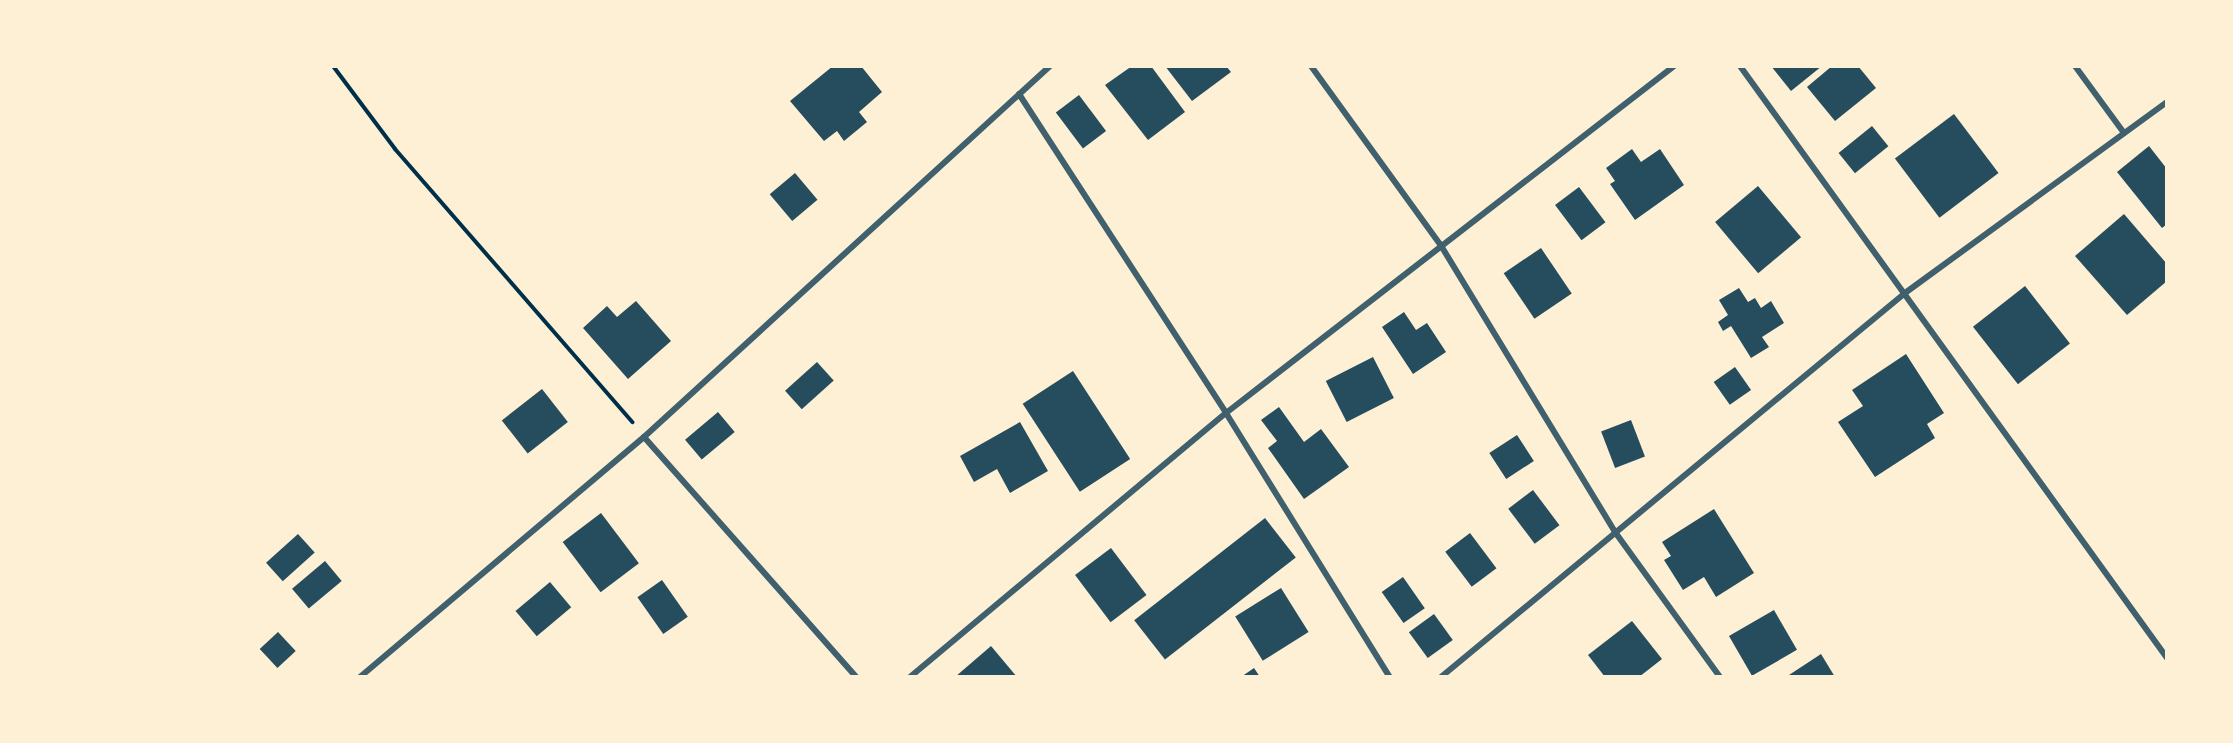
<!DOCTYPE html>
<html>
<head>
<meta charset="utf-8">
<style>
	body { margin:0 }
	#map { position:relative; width:2233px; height:743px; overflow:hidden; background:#fdf0d5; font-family:"Fira Sans Condensed",sans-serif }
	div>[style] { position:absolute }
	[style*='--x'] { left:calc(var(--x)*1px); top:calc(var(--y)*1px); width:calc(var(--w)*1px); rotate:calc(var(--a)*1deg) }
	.building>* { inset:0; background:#264d5e; transform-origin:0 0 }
	.path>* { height:4px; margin:-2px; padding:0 2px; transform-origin:2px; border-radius:2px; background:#003049 }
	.minor>* { height:6px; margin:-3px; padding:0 3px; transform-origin:3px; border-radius:3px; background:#3f606c }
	span { translate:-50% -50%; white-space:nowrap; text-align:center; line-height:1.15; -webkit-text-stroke:4.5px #fdf0d5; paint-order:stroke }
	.frame { position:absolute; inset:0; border:68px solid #fdf0d5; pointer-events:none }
</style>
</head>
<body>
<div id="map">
	<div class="building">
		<i style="clip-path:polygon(833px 66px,861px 66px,882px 92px,859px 112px,867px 122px,844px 141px,837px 131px,824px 141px,790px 101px)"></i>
		<i style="clip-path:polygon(1132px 66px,1151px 66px,1185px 112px,1148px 140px,1105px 85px)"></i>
		<i style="clip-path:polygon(1165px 66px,1226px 66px,1231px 72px,1192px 101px)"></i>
		<i style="clip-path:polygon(1771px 66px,1822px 66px,1791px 91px)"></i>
		<i style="clip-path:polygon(1832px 66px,1858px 66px,1876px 88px,1835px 121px,1807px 87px)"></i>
		<i style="left:1079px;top:95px;width:45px;height:29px;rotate:53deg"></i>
		<i style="left:1954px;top:114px;width:74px;height:74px;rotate:53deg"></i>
		<i style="left:1872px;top:126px;width:26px;height:43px;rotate:51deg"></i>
		<i style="clip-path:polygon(2149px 146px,2167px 169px,2167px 224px,2162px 228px,2117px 172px)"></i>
		<i style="clip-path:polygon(1632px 149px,1641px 162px,1660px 149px,1684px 185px,1635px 220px,1610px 184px,1615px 181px,1606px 168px)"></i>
		<i style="left:795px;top:173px;width:35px;height:33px;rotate:50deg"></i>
		<i style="left:1758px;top:186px;width:67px;height:56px;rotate:50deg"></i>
		<i style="left:1579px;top:187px;width:44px;height:30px;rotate:53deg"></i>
		<i style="clip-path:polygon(2124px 214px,2167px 264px,2167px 281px,2127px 315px,2075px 256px)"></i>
		<i style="left:1541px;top:248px;width:55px;height:45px;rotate:56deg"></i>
		<i style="left:2025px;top:286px;width:73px;height:66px;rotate:52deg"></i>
		<i style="clip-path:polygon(1739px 288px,1748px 302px,1755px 298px,1761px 308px,1771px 301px,1784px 323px,1762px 337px,1769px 347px,1751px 358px,1731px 326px,1723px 331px,1718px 322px,1728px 315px,1719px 300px)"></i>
		<i style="clip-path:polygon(636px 301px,671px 341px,628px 379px,583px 328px,607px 306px,617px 317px)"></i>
		<i style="clip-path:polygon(1404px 312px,1416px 330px,1427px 323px,1446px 352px,1413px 374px,1382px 327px)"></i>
		<i style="clip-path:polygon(1906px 354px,1944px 413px,1927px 424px,1935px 438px,1875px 477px,1838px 422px,1863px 406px,1852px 390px)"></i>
		<i style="left:1373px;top:357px;width:46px;height:53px;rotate:63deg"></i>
		<i style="left:817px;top:362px;width:25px;height:43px;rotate:48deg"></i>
		<i style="left:1735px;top:367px;width:28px;height:26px;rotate:55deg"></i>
		<i style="left:1073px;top:371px;width:105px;height:60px;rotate:57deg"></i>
		<i style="left:542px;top:389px;width:42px;height:51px;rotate:52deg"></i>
		<i style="clip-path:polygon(1279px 407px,1304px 442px,1321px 429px,1349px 467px,1304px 499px,1268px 448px,1277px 441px,1261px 420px)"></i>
		<i style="left:718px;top:412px;width:26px;height:43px;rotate:50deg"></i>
		<i style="left:1631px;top:420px;width:39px;height:32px;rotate:69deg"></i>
		<i style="clip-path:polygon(1020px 422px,1048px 471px,1010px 493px,997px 469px,974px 482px,960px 456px)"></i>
		<i style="left:1517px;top:435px;width:31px;height:33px;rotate:57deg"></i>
		<i style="left:1533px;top:490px;width:44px;height:31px;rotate:53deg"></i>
		<i style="clip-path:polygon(1714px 509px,1754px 573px,1716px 597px,1704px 577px,1683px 590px,1664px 560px,1671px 556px,1662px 542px)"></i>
		<i style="left:601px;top:513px;width:63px;height:48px;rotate:53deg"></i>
		<i style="left:1265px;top:518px;width:50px;height:166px;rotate:52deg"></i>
		<i style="left:1470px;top:533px;width:44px;height:31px;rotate:53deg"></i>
		<i style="left:298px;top:534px;width:25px;height:43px;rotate:48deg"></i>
		<i style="left:1111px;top:548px;width:59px;height:45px;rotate:53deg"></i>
		<i style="left:325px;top:561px;width:26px;height:43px;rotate:50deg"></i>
		<i style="left:1403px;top:577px;width:38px;height:26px;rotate:55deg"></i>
		<i style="left:662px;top:580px;width:45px;height:30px;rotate:55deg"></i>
		<i style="left:550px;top:582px;width:33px;height:45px;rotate:50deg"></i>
		<i style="left:1281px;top:588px;width:52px;height:54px;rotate:58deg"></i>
		<i style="left:1774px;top:610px;width:46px;height:52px;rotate:60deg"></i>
		<i style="left:1434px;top:614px;width:32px;height:31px;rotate:54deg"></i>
		<i style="clip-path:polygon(1632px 621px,1662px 659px,1639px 677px,1605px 677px,1588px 655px)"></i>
		<i style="left:278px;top:632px;width:26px;height:25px;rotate:47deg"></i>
		<i style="clip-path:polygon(991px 646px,1017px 677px,955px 677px)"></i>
		<i style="clip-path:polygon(1821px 654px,1835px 677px,1786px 677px)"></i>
		<i style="clip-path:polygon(1254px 668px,1260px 677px,1241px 677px)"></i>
	</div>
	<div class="path">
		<i style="--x:333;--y:66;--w:104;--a:53.2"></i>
		<i style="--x:395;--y:149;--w:362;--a:49"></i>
	</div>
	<div class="minor">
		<i style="--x:1311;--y:66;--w:220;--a:54.1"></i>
		<i style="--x:1440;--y:244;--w:337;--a:58.7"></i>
		<i style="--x:1615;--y:532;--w:179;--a:54.1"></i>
		<i style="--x:1740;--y:66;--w:730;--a:54.2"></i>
		<i style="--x:2075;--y:66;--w:83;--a:53.8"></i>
		<i style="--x:1019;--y:94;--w:380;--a:57"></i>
		<i style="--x:1226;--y:413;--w:311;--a:58.2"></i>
		<i style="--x:644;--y:437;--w:320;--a:48.5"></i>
		<i style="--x:360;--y:677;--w:372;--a:-40.2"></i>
		<i style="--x:644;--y:437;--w:550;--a:-42.42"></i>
		<i style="--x:910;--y:677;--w:412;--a:-39.9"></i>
		<i style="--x:1226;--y:413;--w:567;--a:-37.76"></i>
		<i style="--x:1441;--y:677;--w:602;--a:-39.61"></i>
		<i style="--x:1905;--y:293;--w:324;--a:-36.1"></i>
	</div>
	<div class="frame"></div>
</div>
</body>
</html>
